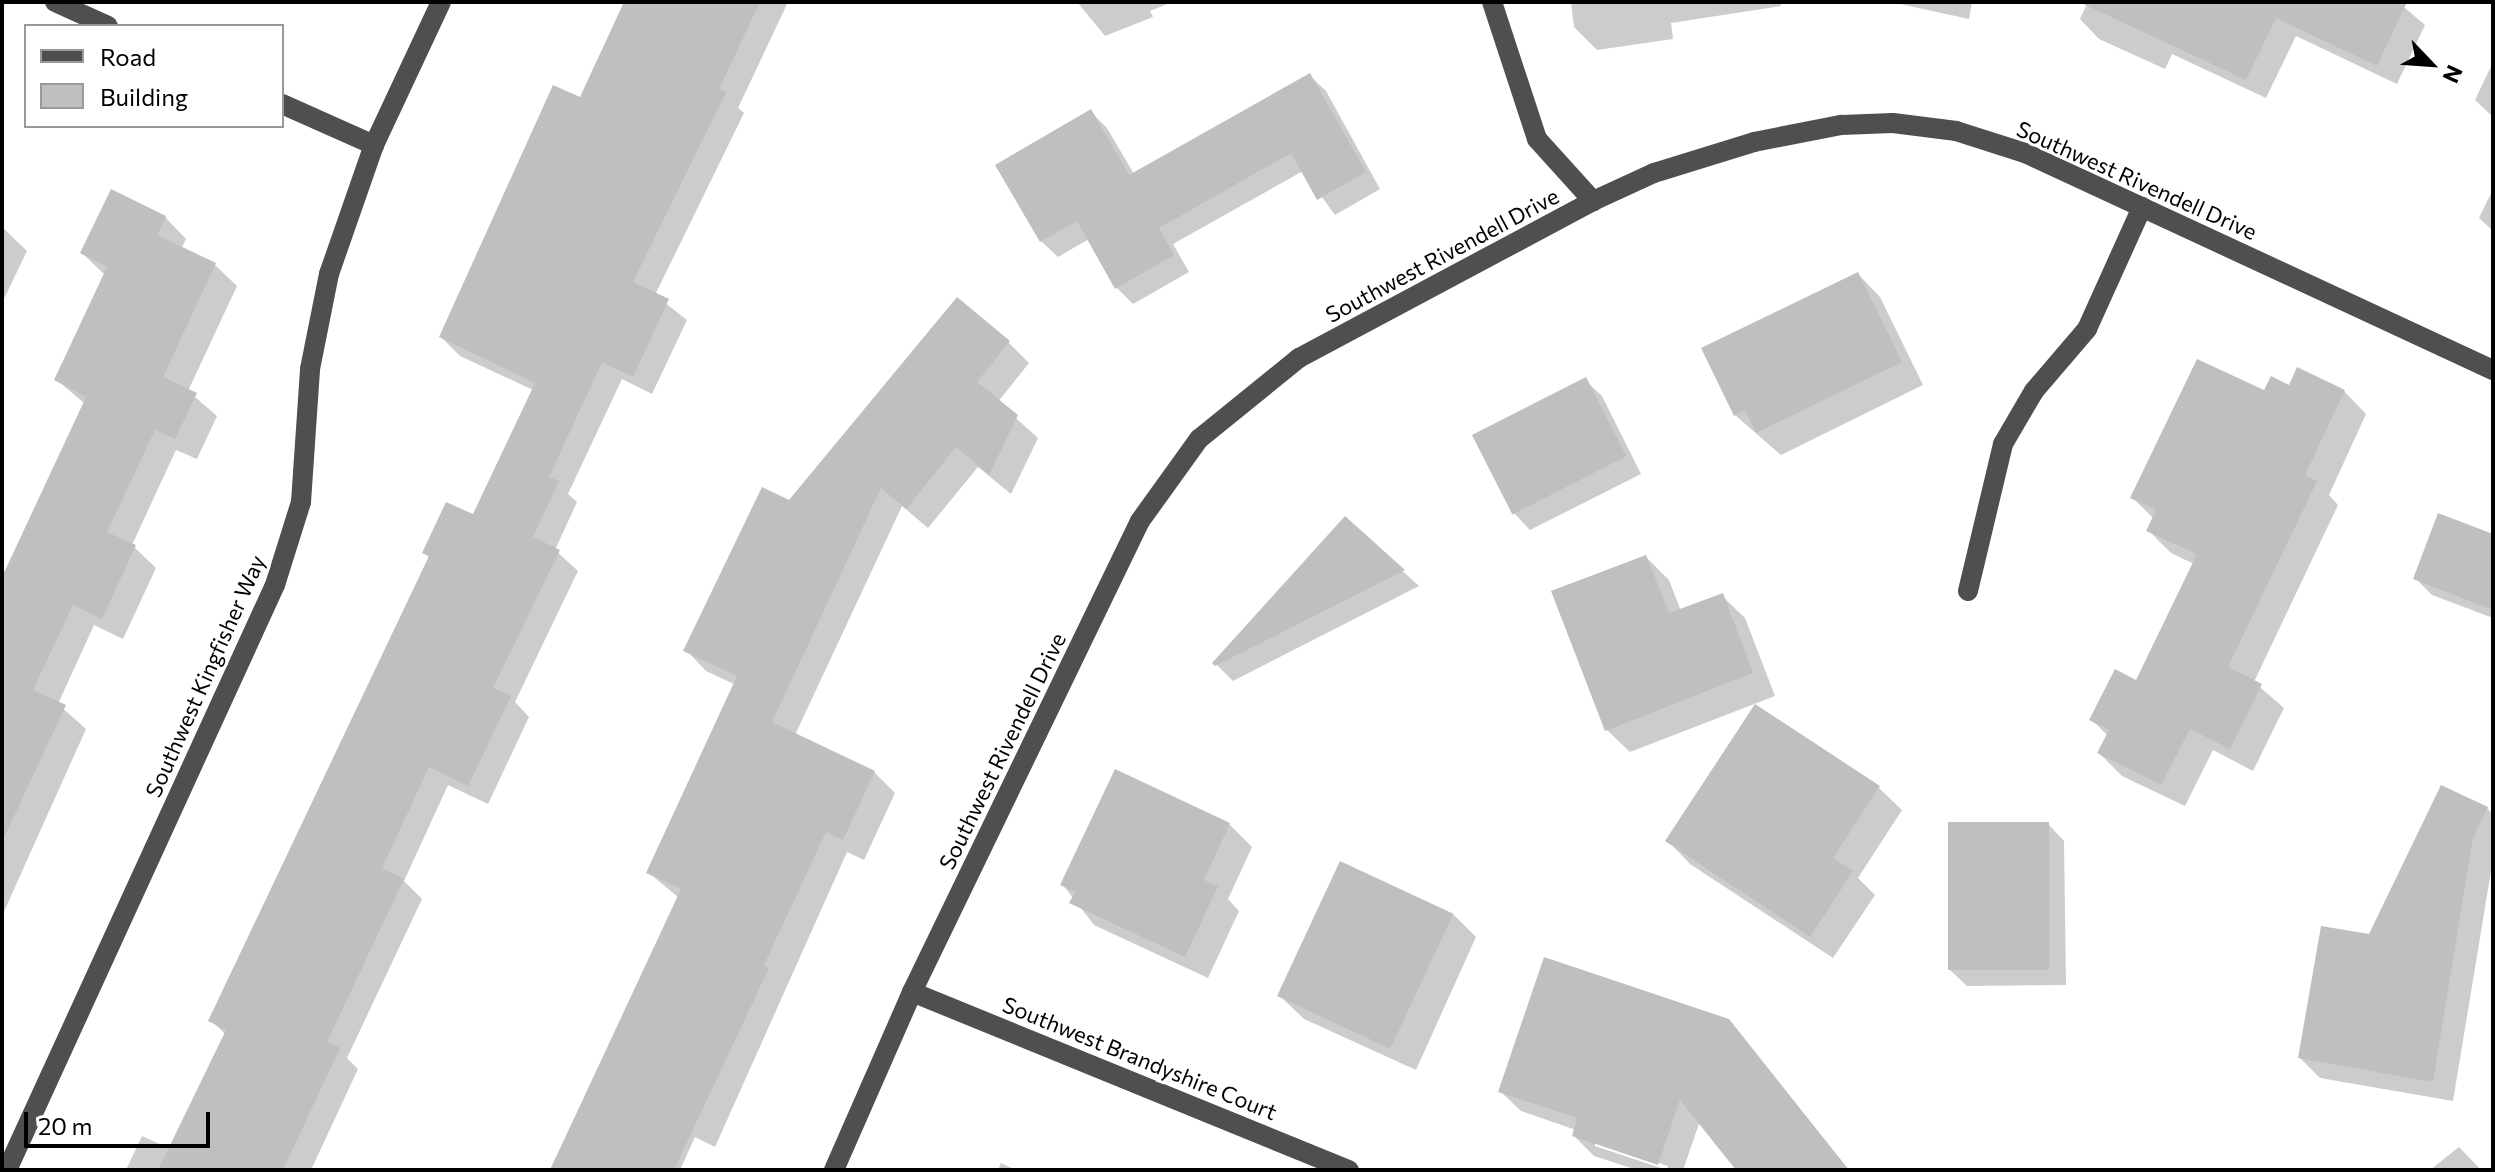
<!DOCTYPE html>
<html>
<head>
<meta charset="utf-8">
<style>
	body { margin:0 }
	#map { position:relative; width:2495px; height:1172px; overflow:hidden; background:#fff; font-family:Commissioner,sans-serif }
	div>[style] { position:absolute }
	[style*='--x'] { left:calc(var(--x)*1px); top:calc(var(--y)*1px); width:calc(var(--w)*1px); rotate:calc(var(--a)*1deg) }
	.shadow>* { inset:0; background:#0003 }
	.building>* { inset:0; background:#bfbfbf; transform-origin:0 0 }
	.minor>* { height:20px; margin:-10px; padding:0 10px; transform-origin:10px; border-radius:10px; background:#4f4f4f }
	span { translate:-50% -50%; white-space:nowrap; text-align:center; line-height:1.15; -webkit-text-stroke:6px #fff; paint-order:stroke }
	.street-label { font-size:22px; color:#000 }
	.frame { position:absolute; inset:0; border:4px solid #000; pointer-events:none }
	.legend { position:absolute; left:24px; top:24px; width:260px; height:104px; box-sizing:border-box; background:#fff; border:2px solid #999; margin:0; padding:10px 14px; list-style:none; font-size:24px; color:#000 }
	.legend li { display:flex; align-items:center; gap:16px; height:40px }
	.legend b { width:40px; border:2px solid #999 }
	.north { position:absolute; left:2391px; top:24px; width:80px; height:80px; -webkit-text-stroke:6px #fff; paint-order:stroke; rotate:115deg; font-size:22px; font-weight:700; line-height:32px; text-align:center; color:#000 }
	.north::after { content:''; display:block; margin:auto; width:28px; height:36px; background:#000; clip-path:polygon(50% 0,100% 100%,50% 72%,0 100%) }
	.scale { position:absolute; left:24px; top:1112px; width:186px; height:36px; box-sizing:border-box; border:4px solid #000; border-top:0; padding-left:10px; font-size:24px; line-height:28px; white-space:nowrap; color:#000; -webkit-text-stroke:6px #fff; paint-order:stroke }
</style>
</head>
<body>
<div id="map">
	<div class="shadow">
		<i style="clip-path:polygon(632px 2px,788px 2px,738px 108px,744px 113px,655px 295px,687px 320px,652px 394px,622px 379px,568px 494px,577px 502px,555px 550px,578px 571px,515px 702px,529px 717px,488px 804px,448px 785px,404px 881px,422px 899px,347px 1058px,358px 1069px,311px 1170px,126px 1170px,142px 1136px,171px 1149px,226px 1035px,211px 1020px,430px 558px,424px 553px,474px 517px,533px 390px,460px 356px,441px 337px,581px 100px)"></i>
		<i style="clip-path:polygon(1077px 2px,1172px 2px,1150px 11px,1153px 17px,1105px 36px)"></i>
		<i style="clip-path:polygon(1571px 2px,1780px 2px,1781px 6px,1671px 23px,1673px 39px,1597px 50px,1574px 27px)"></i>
		<i style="clip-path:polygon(1891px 2px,1972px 2px,1969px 19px)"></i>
		<i style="clip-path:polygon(2088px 2px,2398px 2px,2425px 25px,2397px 84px,2296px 36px,2266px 98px,2172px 54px,2165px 69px,2099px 39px,2080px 19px)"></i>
		<i style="clip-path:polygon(2493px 62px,2493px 117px,2475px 100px)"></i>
		<i style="clip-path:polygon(1309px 75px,1326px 91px,1380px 189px,1335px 215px,1303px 171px,1173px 244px,1189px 272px,1133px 304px,1117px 288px,1089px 239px,1058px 257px,1041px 241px,1091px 112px,1107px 128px,1134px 174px)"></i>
		<i style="clip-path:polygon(2493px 189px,2493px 231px,2479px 218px)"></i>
		<i style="clip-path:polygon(165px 217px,186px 239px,181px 249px,215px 265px,237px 286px,188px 391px,217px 416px,197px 459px,176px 450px,132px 545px,156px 568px,123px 639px,94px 625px,58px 704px,86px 729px,2px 916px,2px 581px,85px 404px,56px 379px,105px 275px,82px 253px)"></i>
		<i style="clip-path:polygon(2px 227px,27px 251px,2px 303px)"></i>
		<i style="clip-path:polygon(1858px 274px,1880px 297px,1923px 385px,1781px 455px,1735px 415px)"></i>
		<i style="clip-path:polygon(1008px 342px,1029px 363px,998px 402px,1038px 438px,1011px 494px,978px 467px,928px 528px,902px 506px,795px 735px,874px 772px,895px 793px,864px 860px,847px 852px,715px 1147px,695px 1137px,680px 1170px,550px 1170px,679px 898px,648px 872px,736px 685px,706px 671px,686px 650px,790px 503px)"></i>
		<i style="clip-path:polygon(1585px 380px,1602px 396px,1641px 474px,1530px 530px,1514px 513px)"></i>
		<i style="clip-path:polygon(2290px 388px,2344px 391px,2366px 414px,2329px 495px,2338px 505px,2254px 682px,2284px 708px,2253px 771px,2213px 750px,2185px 806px,2122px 776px,2099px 753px,2108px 736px,2092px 720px,2137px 682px,2194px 564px,2171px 553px,2148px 530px,2154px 519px,2133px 498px,2265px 393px)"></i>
		<i style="clip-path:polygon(1345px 519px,1419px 586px,1233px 681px,1215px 663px)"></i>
		<i style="clip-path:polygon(2493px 536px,2493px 618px,2432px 595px,2416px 579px)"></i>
		<i style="clip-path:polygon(1646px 557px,1669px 580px,1681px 611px,1722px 596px,1745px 618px,1775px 696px,1630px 752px,1607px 730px)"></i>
		<i style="clip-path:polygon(1756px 707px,1879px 788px,1902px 810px,1858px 878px,1875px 895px,1833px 958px,1690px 864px,1668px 841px)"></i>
		<i style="clip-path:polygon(2487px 808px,2493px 815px,2493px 859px,2453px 1101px,2320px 1078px,2300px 1058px,2371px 936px)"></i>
		<i style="clip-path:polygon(1229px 824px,1252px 847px,1228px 899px,1239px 911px,1208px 978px,1094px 925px,1063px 885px)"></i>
		<i style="clip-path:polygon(2048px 824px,2064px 841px,2066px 985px,1967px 986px,1950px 970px)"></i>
		<i style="clip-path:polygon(1453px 914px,1476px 937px,1416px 1070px,1304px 1019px,1281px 997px)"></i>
		<i style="clip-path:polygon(evenodd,1728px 1021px,1847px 1170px,1738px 1170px,1700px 1121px,1683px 1170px,1637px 1170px,1594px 1156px,1574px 1136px,1576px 1130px,1521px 1111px,1500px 1091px,1728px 1021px,1595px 1142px,1668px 1166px,1667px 1170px,1595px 1146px,1595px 1142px)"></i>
		<i style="clip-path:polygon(2459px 1147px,2481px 1170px,2430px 1170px)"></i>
		<i style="clip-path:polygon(1001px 1163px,1016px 1170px,998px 1170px)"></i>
	</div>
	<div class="building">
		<i style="clip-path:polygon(624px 2px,760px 2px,719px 89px,726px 92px,633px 282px,669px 299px,633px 377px,602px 362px,549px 477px,559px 481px,533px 537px,560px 550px,493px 688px,511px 696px,468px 786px,429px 767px,382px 868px,404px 879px,327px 1042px,340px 1048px,283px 1170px,158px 1170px,226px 1030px,208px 1021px,429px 556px,422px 553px,446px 502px,473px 514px,535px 383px,439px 337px,553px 85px,580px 97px)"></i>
		<i style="clip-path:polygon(2079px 2px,2407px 2px,2377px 66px,2276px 18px,2246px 80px)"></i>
		<i style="clip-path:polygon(1310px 73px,1366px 172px,1317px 200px,1291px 153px,1159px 228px,1174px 255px,1115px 289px,1077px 221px,1040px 242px,995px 165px,1091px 109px,1129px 175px)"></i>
		<i style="clip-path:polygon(111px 189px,166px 216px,157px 235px,216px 263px,163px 377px,197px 393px,175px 439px,155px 430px,107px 532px,136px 545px,102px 619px,73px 605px,33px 690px,66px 705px,2px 842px,2px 577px,86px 397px,54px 380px,107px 267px,80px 253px)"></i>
		<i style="clip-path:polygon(1858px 272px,1902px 362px,1756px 433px,1745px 410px,1734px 416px,1701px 348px)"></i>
		<i style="clip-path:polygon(957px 297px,1010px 341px,977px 382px,1018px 415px,989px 475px,956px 447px,906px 509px,881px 488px,772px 722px,875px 771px,843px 840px,826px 832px,764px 965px,769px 968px,674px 1170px,550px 1170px,681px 889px,646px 873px,737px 676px,683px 651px,762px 487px,789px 500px)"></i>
		<i style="clip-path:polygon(2197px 359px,2264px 390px,2271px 376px,2289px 385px,2297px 367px,2345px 390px,2305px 475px,2317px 481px,2228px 667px,2262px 684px,2230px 749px,2190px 729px,2161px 785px,2097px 753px,2109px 730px,2089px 720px,2115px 669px,2136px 680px,2197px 554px,2146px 531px,2156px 510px,2130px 498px)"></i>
		<i style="left:1586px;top:377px;width:89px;height:128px;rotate:63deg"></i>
		<i style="clip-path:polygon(2438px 513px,2493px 534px,2493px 610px,2413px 579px)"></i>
		<i style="clip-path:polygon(1345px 516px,1405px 570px,1215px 666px,1212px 663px)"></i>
		<i style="clip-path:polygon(1646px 555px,1669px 613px,1723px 593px,1753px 673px,1605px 731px,1551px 591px)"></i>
		<i style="clip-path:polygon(1755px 704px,1880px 786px,1833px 858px,1853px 871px,1810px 937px,1665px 841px)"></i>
		<i style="clip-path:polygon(1115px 769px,1230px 823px,1204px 880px,1218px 886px,1185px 957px,1069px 903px,1075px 892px,1060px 885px)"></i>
		<i style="clip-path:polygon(2441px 785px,2488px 807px,2473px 838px,2433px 1082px,2298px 1058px,2321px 926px,2369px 934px)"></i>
		<i style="left:2049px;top:822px;width:148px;height:101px;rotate:90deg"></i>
		<i style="left:1340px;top:861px;width:125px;height:149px;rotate:25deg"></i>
		<i style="clip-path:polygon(1544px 957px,1729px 1019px,1849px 1170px,1736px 1170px,1680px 1100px,1658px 1165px,1572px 1136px,1577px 1118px,1498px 1092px)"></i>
	</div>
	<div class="minor">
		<i style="--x:55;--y:2;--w:58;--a:24.4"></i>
		<i style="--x:1492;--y:2;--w:144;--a:71.8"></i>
		<i style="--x:1537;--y:139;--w:84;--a:47.9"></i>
		<i style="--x:282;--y:104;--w:101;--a:24"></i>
		<i style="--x:1968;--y:591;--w:151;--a:-76.6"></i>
		<i style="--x:2003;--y:444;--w:61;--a:-59.7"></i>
		<i style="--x:2034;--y:391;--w:82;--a:-49.5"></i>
		<i style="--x:2087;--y:329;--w:134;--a:-65.7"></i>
		<i style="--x:912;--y:992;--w:472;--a:22.2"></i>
		<i style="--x:7;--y:1170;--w:643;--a:-65.39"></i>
		<i style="--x:275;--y:585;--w:87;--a:-72.6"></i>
		<i style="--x:301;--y:502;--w:133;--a:-86.1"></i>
		<i style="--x:310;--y:369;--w:97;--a:-78.7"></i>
		<i style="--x:329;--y:274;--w:137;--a:-70.8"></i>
		<i style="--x:374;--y:145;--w:158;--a:-64.9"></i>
		<i style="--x:834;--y:1170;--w:194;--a:-66.3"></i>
		<i style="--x:912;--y:992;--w:523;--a:-64.17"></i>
		<i style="--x:1140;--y:521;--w:101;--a:-54.3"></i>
		<i style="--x:1199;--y:439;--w:129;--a:-39"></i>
		<i style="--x:1299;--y:358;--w:333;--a:-28.1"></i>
		<i style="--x:1593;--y:201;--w:67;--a:-24.7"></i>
		<i style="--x:1654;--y:173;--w:105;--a:-17.2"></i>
		<i style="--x:1754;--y:142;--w:89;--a:-11.1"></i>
		<i style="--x:1841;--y:125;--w:52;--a:-2.2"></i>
		<i style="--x:1893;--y:123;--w:64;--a:7.2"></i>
		<i style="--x:1956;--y:131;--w:72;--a:17.7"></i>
		<i style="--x:2025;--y:153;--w:516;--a:24.88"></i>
	</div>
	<div class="street-label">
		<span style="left:2137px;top:180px;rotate:24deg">Southwest Rivendell Drive</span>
		<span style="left:1442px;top:255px;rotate:-28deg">Southwest Rivendell Drive</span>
		<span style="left:205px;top:676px;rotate:-66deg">Southwest Kingfisher Way</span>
		<span style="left:1002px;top:751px;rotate:-64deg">Southwest Rivendell Drive</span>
		<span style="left:1140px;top:1058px;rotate:22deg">Southwest Brandyshire Court</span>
	</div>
	<div class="frame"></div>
	<ul class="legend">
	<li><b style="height:10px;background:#4f4f4f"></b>Road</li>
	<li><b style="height:22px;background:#bfbfbf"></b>Building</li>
	</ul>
	<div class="north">N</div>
	<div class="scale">20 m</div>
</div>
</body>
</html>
